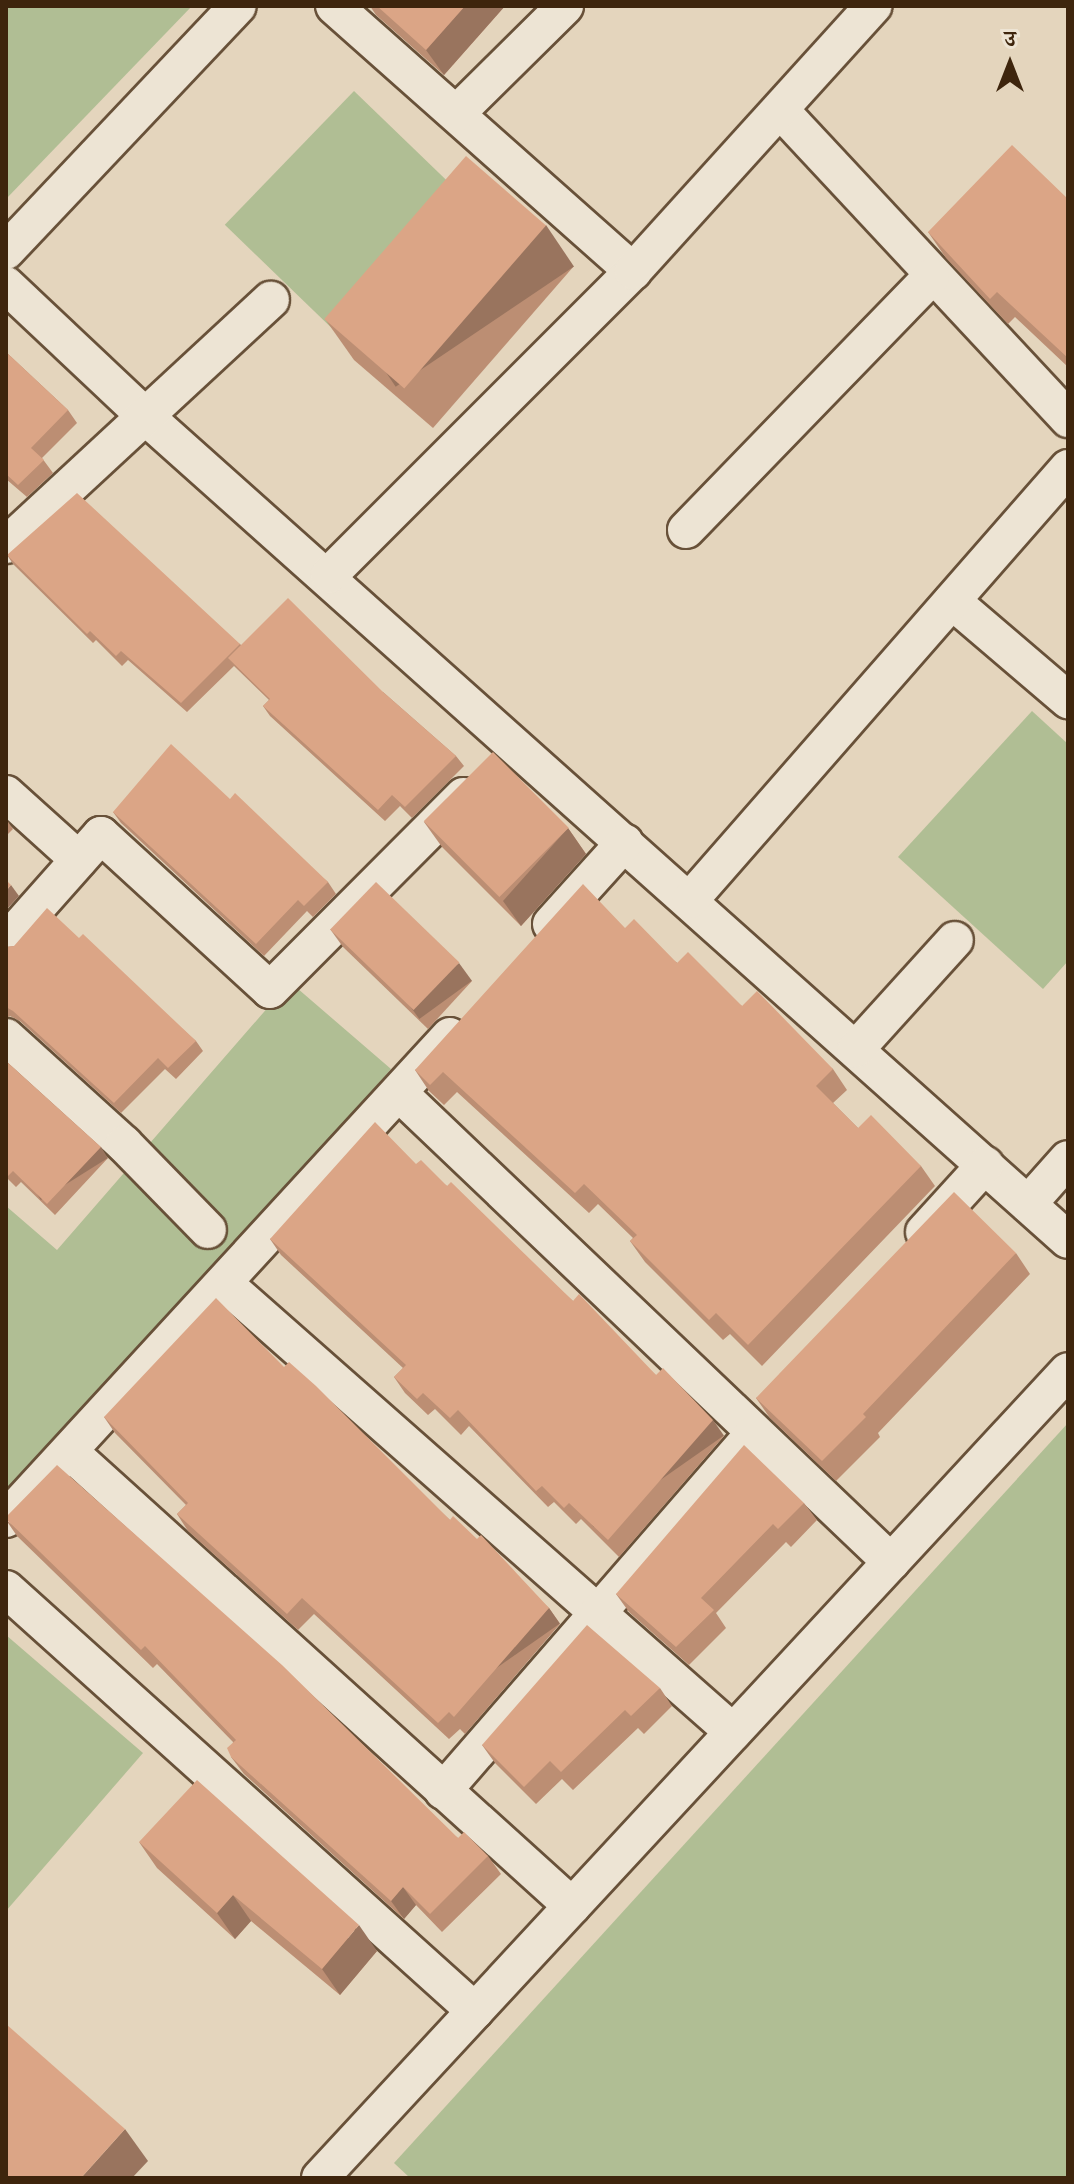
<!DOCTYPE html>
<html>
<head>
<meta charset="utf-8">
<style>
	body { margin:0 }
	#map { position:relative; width:1074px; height:2184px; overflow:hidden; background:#e4d5bd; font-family:"Old Standard TT","Noto Serif Devanagari",serif }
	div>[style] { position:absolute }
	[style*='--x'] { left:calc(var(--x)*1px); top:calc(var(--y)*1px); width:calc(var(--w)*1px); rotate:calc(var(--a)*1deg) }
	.green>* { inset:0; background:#b0be94; transform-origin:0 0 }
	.roads { filter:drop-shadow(2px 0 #685139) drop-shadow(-2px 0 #685139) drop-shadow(0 2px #685139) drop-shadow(0 -2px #685139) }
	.minor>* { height:36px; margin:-18px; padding:0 18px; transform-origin:18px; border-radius:18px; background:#ede4d4 }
	.wall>* { inset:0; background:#bc8e73 }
	.shaded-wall>* { inset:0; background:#99745e; transform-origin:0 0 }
	.building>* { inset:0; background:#dba586; transform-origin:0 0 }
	span { translate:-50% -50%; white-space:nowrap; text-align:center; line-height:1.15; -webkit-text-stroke:7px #ede4d4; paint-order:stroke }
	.frame { position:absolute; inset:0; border:8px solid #3e250d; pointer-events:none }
	.north { position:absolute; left:970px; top:24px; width:80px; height:80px; -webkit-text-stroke:6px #ede4d4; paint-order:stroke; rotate:0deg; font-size:22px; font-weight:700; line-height:32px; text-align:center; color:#3e250d }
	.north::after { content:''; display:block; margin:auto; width:28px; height:36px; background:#3e250d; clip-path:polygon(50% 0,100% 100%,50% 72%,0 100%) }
</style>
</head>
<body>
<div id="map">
	<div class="green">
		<i style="clip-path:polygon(6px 6px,192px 6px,6px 199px)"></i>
		<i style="left:354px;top:91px;width:165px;height:186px;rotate:44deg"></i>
		<i style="clip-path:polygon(1032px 711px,1068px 744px,1068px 961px,1043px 989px,898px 857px)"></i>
		<i style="clip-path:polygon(290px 982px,391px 1069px,6px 1511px,6px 1206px,57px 1250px)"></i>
		<i style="clip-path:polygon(1068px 1423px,1068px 2178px,410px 2178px,394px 2163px)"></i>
		<i style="clip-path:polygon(6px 1635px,143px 1753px,6px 1911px)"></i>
	</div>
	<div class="roads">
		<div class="minor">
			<i style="--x:334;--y:6;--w:400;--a:41.6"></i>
			<i style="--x:782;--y:112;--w:420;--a:47"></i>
			<i style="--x:457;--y:113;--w:152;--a:-44.7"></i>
			<i style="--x:6;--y:251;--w:337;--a:-46.6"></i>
			<i style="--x:6;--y:285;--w:191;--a:43.3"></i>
			<i style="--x:145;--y:416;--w:1237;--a:41.76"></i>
			<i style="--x:686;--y:530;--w:352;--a:-45.9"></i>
			<i style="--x:6;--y:545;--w:361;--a:-42.8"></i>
			<i style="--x:329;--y:575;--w:430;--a:-45"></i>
			<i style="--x:633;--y:271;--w:358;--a:-47.8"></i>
			<i style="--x:952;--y:601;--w:153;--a:40.5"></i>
			<i style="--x:6;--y:794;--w:98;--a:42.1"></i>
			<i style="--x:690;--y:900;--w:574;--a:-48.81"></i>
			<i style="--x:551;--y:924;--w:110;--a:-47.9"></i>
			<i style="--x:6;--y:942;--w:143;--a:-48.4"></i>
			<i style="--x:101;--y:835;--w:229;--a:42.5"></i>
			<i style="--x:270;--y:990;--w:274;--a:-45.1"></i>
			<i style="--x:6;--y:1037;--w:159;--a:42.2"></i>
			<i style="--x:124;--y:1144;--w:120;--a:45.7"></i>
			<i style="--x:856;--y:1049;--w:147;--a:-47.8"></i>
			<i style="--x:399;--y:1093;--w:680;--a:43.63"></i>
			<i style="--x:1028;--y:1204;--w:60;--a:-48.4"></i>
			<i style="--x:924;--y:1232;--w:91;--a:-47.7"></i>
			<i style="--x:226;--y:1285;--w:676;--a:41.4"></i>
			<i style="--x:70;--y:1452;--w:677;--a:42.13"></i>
			<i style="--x:6;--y:1519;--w:656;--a:-47.41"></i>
			<i style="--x:6;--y:1589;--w:631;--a:41.98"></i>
			<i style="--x:443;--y:1791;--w:472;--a:-49"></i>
			<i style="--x:320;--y:2178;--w:1100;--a:-47.17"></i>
		</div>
	</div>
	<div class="wall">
		<i style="clip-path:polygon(370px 6px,505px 6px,444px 75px,376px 15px)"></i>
		<i style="clip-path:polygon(1068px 199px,1068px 367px,1015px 317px,1008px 324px,946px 258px,928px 232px)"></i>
		<i style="clip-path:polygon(574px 266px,433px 428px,354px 360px,325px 319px)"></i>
		<i style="clip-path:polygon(6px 352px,68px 410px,77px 423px,42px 458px,53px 473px,27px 497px,6px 479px)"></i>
		<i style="clip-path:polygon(7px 555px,240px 644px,241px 645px,383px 692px,456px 756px,464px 766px,412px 818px,400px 806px,385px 821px,270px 716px,263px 706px,269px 700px,234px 666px,187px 712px,128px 660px,122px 666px,96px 640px,93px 643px,13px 564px)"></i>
		<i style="clip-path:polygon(230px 799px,328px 882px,336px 894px,313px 917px,307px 911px,264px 956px,121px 823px,113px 812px)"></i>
		<i style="clip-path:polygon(6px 819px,13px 829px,6px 836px)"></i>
		<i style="clip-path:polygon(424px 822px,568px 828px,586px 854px,521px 926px,442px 847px)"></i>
		<i style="clip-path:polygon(625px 928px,742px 1006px,833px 1069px,847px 1090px,833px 1103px,858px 1128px,921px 1166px,935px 1186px,762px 1366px,730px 1334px,723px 1340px,645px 1262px,630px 1241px,633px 1238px,598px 1204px,589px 1213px,457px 1092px,444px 1105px,429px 1091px,415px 1070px)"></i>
		<i style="clip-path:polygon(330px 929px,472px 981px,428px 1029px,343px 947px)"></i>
		<i style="clip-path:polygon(79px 938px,196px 1041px,203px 1051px,176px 1079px,165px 1069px,121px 1113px,20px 1021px,10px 1016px,6px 1018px,6px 947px)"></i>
		<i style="clip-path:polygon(6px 1061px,108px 1158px,55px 1215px,21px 1182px,16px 1187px,6px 1177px)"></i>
		<i style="clip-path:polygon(416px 1164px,447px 1186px,573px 1301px,724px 1436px,619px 1557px,581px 1519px,576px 1524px,554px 1502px,548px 1507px,469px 1426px,461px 1435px,435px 1409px,428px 1415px,405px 1393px,394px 1377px,403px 1368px,281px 1255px,270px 1239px)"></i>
		<i style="clip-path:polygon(1016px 1253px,1030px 1274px,878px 1433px,880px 1437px,836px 1481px,770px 1418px,756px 1398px)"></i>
		<i style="clip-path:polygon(284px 1367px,450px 1520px,549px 1608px,560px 1624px,465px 1734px,460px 1729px,449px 1739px,314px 1614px,298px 1630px,188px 1531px,177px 1514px,186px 1505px,115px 1433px,104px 1417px)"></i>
		<i style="clip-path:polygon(804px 1503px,817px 1520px,791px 1547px,786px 1542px,716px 1613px,726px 1628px,689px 1665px,629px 1612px,616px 1594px)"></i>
		<i style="clip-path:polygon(6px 1520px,458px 1838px,488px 1856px,501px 1874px,442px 1932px,416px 1905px,404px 1919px,244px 1774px,231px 1757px,233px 1742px,157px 1664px,153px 1668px,17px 1536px)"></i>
		<i style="clip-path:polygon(660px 1688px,672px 1706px,644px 1734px,638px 1728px,573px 1790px,562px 1779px,536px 1804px,495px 1763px,482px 1745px)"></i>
		<i style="clip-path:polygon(139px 1842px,377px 1951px,340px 1995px,251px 1921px,235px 1939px,157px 1868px)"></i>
	</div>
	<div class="shaded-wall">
		<i style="clip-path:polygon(465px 6px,505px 6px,444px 75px,426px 50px)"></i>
		<i style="left:546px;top:225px;width:50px;height:215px;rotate:56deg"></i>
		<i style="clip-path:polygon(568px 828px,586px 854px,521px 926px,503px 901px)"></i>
		<i style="clip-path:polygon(11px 885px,19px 896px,6px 910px,6px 891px)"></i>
		<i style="left:459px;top:963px;width:22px;height:65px;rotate:54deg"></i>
		<i style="left:101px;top:1147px;width:13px;height:79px;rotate:58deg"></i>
		<i style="left:713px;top:1420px;width:19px;height:159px;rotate:55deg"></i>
		<i style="left:549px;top:1608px;width:19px;height:145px;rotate:55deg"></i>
		<i style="clip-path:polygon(403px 1887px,416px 1905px,404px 1919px,391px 1901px)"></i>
		<i style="clip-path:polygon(233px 1895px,251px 1921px,235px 1939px,217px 1913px)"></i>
		<i style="clip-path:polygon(359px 1925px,377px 1951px,340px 1995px,322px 1969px)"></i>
		<i style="clip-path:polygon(125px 2129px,148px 2161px,132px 2178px,81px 2178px)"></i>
	</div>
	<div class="building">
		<i style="clip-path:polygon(377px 6px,465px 6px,426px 50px)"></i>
		<i style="clip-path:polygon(1012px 145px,1068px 199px,1068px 358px,997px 292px,990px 299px,928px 232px)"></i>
		<i style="left:466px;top:156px;width:106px;height:216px;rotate:41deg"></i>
		<i style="clip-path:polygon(6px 352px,68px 410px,31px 448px,44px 460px,18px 485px,6px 474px)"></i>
		<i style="clip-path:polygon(77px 493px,240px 644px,181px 703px,121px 651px,116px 656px,90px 631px,87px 634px,7px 555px)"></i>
		<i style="clip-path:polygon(288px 598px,383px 692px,456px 756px,405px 807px,392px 795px,378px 810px,263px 706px,270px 699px,228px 658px)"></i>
		<i style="clip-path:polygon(171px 744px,230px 799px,235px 793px,328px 882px,304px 906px,298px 900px,256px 944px,113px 812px)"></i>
		<i style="left:493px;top:752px;width:107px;height:98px;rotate:45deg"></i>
		<i style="clip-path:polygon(6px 880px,11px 885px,6px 891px)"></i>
		<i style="left:376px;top:882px;width:116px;height:66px;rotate:44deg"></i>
		<i style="clip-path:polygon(583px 884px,625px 928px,634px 919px,677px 963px,688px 952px,742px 1006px,757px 991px,833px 1069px,816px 1086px,858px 1128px,871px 1115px,921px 1166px,748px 1345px,716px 1313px,709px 1320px,630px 1241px,637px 1235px,584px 1184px,575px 1193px,443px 1072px,430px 1085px,415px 1070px)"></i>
		<i style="clip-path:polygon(47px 908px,79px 938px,83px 934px,196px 1041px,168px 1068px,158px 1058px,114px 1103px,13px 1011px,6px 1007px,6px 947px,14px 946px)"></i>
		<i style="clip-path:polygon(6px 1061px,101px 1147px,47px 1204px,13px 1171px,8px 1176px,6px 1174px)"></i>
		<i style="clip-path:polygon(375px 1122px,416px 1164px,421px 1160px,447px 1186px,451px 1182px,573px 1301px,579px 1294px,656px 1375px,663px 1368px,713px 1420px,608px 1540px,569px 1503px,564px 1508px,542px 1486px,536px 1491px,458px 1410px,450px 1418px,423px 1393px,417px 1399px,394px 1377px,406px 1365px,270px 1239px)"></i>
		<i style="clip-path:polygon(954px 1192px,1016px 1253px,863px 1414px,866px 1417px,822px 1461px,756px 1398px)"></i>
		<i style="clip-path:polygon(216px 1298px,284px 1367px,289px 1362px,316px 1386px,450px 1520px,453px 1516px,477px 1539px,481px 1535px,549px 1608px,454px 1717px,449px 1712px,438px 1723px,302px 1598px,287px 1614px,177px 1514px,188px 1503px,104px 1417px)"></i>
		<i style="clip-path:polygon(744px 1445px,804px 1503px,778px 1529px,773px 1524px,701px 1598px,714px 1610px,676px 1647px,616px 1594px)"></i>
		<i style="clip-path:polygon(57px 1465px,282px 1665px,458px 1838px,464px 1832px,488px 1856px,430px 1914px,403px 1887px,391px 1901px,231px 1757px,227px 1748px,236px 1740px,145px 1646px,141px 1650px,6px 1519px,6px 1517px)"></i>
		<i style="clip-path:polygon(587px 1625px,660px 1688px,631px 1716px,625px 1710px,561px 1772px,550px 1761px,524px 1787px,482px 1745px)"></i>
		<i style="clip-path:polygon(197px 1780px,359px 1925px,322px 1969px,233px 1895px,217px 1913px,139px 1842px)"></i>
		<i style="clip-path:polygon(6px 2024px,125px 2129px,81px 2178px,6px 2178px)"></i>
	</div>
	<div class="frame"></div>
	<div class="north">उ</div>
</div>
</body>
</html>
